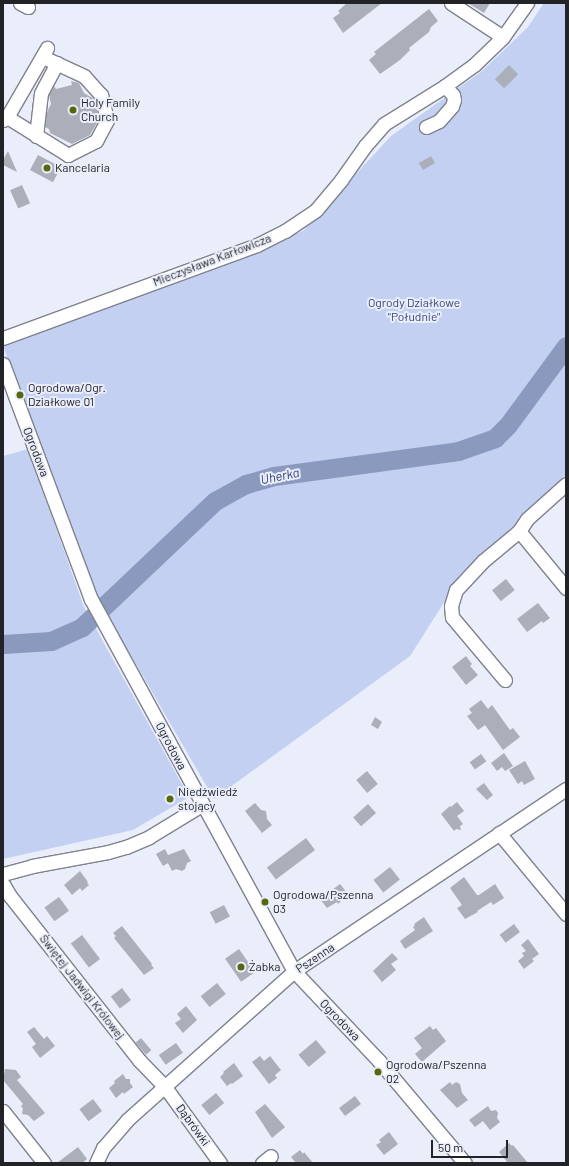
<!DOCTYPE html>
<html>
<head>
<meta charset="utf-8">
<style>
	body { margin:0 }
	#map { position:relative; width:569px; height:1166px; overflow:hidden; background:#eaeefa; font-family:Barlow,sans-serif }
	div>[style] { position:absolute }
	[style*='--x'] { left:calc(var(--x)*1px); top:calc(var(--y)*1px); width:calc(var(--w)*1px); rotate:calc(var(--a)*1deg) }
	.green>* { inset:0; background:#c4d0f1 }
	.river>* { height:19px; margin:-9.5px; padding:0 9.5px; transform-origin:9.5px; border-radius:9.5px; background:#8c99bf }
	.building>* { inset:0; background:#abafba; transform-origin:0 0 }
	.roads { filter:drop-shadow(1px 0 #7f828d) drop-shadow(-1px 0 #7f828d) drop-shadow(0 1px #7f828d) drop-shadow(0 -1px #7f828d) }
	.minor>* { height:13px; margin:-6.5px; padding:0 6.5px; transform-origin:6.5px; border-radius:6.5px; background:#fff }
	.dots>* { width:11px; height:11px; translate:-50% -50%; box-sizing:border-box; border:2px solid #eaeefa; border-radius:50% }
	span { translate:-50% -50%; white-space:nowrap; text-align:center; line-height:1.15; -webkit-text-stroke:4px #eaeefa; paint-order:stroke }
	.poi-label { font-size:12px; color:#222327 }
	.left { translate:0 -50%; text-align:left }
	.street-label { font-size:12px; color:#222327 }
	.park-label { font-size:12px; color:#39477a }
	.water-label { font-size:13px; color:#334174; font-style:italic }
	.frame { position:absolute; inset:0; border:4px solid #222327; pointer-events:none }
	.scale { position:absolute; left:431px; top:1140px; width:77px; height:18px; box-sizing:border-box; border:2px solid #222327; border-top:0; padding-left:5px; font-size:12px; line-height:14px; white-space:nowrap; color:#222327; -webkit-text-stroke:3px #eaeefa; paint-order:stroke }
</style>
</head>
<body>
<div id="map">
	<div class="green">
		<i style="clip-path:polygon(544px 3px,566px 3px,566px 475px,459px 579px,410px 656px,214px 799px,100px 602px,3px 346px,303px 231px,391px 136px,482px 71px,528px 27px)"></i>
		<i style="clip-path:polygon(28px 449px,84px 607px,189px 797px,133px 830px,3px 859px,3px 456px)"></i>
	</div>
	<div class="river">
		<i style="--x:3;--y:644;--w:48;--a:-3.6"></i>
		<i style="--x:51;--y:641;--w:34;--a:-24"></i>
		<i style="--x:82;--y:627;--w:183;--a:-43.5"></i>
		<i style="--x:215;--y:501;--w:35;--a:-29"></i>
		<i style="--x:246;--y:484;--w:29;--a:-16"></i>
		<i style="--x:274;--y:476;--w:186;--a:-7.7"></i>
		<i style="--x:458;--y:451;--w:39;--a:-19"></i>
		<i style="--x:495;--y:438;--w:18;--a:-45"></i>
		<i style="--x:508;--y:425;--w:98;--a:-53.7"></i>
	</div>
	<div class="building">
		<i style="clip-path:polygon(347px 3px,382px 3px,343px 33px,333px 18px,340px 13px,338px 11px)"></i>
		<i style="clip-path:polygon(468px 3px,490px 3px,484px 13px)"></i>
		<i style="clip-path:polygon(429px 9px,438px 21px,431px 27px,429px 32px,409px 48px,410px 50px,400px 60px,380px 74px,369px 60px,376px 54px,374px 52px)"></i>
		<i style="left:509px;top:65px;width:13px;height:20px;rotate:45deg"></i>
		<i style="clip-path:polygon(71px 81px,79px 83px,84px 93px,94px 99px,99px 119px,90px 135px,72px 144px,50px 133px,49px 129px,45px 127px,47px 112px,51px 104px,49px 95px,53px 88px,54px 86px,56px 89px,72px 85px)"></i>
		<i style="clip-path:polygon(8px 151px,17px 172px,3px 165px,3px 160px)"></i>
		<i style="left:38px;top:155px;width:26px;height:17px;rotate:28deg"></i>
		<i style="left:431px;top:156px;width:8px;height:14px;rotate:60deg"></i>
		<i style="left:22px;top:185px;width:20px;height:13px;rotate:66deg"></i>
		<i style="left:506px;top:579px;width:14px;height:18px;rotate:51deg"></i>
		<i style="clip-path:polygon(538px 603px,550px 618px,543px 623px,542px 621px,527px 632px,517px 619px)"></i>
		<i style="clip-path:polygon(466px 656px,472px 664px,470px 666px,478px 675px,466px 685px,452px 667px)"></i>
		<i style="clip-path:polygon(481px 700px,488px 709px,492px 705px,510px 730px,513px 728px,520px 737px,503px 750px,485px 725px,478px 730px,467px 716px,472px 713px,469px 709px)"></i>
		<i style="clip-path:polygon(375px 717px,382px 722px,378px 729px,371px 725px)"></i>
		<i style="clip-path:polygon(504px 753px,513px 766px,505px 771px,502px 767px,497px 771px,491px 763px)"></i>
		<i style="left:481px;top:754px;width:9px;height:14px;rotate:54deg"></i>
		<i style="clip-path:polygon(525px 761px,535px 779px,524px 785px,522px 781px,518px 784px,509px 770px)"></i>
		<i style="left:367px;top:771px;width:17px;height:14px;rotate:50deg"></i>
		<i style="clip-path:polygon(484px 783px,493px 795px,487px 800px,476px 789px)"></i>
		<i style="clip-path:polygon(457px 802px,464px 811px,457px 816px,463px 824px,460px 826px,461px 830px,456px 829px,454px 831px,441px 814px,450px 806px,451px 807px)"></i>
		<i style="clip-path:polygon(255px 803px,261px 810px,266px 811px,267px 819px,272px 825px,262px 833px,245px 811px)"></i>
		<i style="left:368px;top:804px;width:12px;height:20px;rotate:48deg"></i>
		<i style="left:306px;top:838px;width:15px;height:49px;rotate:53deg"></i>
		<i style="clip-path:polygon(165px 849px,168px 855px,184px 849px,191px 861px,187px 863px,185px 869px,182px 871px,176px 869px,172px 871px,168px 863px,163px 866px,156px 854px)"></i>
		<i style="left:390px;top:867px;width:16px;height:21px;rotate:52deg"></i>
		<i style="clip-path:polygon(80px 871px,88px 882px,87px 883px,89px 885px,82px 891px,80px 888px,72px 895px,64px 885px)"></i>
		<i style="clip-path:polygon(464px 877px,477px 895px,479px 895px,495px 884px,504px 898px,493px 905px,491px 902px,477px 911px,478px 912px,465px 919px,457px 908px,462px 905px,450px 888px)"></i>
		<i style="clip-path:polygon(340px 884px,348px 894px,338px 904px,337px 902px,327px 908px,320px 899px)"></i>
		<i style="left:59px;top:897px;width:17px;height:18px;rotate:54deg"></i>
		<i style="left:224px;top:905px;width:13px;height:16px;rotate:63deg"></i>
		<i style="clip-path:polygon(424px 917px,433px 931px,405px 949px,400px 941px,415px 930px,413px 927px,415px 925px,414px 924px)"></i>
		<i style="left:514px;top:924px;width:10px;height:18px;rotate:53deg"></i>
		<i style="clip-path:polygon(122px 926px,152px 964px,151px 965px,154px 968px,144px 975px,114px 938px,116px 936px,113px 933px)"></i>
		<i style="left:82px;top:935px;width:30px;height:14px;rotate:53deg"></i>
		<i style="clip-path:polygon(528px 939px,539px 954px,532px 959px,534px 961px,524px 969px,518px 961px,524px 956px,522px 953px,526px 951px,521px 945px)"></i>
		<i style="left:239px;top:949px;width:28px;height:17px;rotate:55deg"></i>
		<i style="clip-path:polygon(392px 953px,398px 959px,391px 964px,396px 970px,382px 982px,373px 971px)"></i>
		<i style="left:217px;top:983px;width:14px;height:21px;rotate:51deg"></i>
		<i style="left:122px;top:988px;width:15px;height:14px;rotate:53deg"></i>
		<i style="clip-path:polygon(186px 1006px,197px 1020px,183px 1033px,175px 1023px,181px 1019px,177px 1014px)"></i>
		<i style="clip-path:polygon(430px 1026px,433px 1030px,436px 1028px,446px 1041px,422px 1062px,415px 1054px,422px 1048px,414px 1038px)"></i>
		<i style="clip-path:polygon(34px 1027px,44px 1039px,47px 1036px,55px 1046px,40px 1058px,32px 1047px,36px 1044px,27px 1032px)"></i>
		<i style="left:141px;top:1038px;width:16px;height:7px;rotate:50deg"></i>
		<i style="left:316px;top:1040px;width:16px;height:23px;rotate:50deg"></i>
		<i style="left:176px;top:1043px;width:12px;height:21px;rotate:55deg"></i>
		<i style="clip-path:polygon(260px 1056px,264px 1061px,270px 1056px,281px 1070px,275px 1075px,277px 1078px,269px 1084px,252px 1062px)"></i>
		<i style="clip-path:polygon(234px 1063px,243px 1076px,232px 1084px,231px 1083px,227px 1086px,220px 1077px,224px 1073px,223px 1072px)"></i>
		<i style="clip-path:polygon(5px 1069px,16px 1070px,21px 1077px,17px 1080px,45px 1113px,34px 1121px,28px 1115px,22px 1114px,23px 1109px,21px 1106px,23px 1104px,3px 1080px)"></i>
		<i style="clip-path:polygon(123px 1074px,126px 1079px,130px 1079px,130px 1083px,133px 1087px,124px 1094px,123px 1092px,116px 1098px,109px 1088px,115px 1083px,114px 1081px)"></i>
		<i style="clip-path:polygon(450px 1082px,452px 1085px,456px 1082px,460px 1084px,462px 1093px,468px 1100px,457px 1108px,440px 1090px)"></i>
		<i style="left:216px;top:1093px;width:13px;height:19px;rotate:51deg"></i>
		<i style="left:355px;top:1096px;width:10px;height:20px;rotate:53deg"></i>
		<i style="left:93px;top:1099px;width:15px;height:17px;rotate:53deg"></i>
		<i style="clip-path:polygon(265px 1104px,285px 1127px,272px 1138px,255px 1112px)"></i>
		<i style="clip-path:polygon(488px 1106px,491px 1111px,496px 1110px,498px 1113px,497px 1118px,500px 1122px,490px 1130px,483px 1121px,475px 1127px,469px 1120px)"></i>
		<i style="clip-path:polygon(389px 1132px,398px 1144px,384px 1155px,376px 1145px,381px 1142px,379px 1140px)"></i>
		<i style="clip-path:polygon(509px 1143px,512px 1146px,513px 1145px,528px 1163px,508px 1163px,499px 1152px)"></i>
		<i style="clip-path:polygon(78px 1147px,87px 1159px,82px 1163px,57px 1163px)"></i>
		<i style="clip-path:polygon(300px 1150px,303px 1154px,304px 1152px,313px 1163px,296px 1163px,291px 1157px)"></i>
	</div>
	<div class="roads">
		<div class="minor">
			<i style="--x:20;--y:3;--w:9;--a:27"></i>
			<i style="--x:451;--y:3;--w:62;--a:33.2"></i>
			<i style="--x:7;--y:117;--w:72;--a:31.9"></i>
			<i style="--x:68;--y:155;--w:31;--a:-27"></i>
			<i style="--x:96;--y:141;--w:24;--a:-62"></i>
			<i style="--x:107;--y:120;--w:26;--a:-103"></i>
			<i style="--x:101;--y:95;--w:25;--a:-132"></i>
			<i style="--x:84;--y:76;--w:45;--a:-155.1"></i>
			<i style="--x:3;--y:120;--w:5;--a:-37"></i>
			<i style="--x:7;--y:117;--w:80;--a:-59.9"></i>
			<i style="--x:426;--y:127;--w:14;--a:-25"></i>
			<i style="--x:439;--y:121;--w:20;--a:-49"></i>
			<i style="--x:452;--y:106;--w:6;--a:-72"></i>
			<i style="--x:454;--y:100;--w:5;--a:-101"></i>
			<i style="--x:453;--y:95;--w:12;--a:-132"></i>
			<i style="--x:36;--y:136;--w:43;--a:-83.4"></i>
			<i style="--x:41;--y:93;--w:34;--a:-62"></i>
			<i style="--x:3;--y:338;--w:270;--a:-20.1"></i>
			<i style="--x:257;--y:245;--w:31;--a:-27"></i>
			<i style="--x:285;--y:231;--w:37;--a:-34"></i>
			<i style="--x:316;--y:210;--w:39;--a:-50"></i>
			<i style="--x:341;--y:180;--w:42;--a:-54.8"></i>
			<i style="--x:365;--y:146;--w:29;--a:-49"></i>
			<i style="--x:384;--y:124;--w:72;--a:-31.9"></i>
			<i style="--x:445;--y:86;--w:36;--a:-36"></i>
			<i style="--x:474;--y:65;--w:40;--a:-44"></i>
			<i style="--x:503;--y:37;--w:42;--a:-54.8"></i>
			<i style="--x:3;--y:364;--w:251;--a:69.5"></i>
			<i style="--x:91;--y:599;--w:424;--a:61.4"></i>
			<i style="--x:294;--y:971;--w:124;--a:46.6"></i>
			<i style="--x:379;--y:1061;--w:133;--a:49.9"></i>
			<i style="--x:519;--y:531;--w:74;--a:50.5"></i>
			<i style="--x:505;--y:680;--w:82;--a:-130.1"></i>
			<i style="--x:452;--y:617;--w:11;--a:-95"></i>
			<i style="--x:451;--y:606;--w:17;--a:-73"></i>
			<i style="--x:456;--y:590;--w:40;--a:-47"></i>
			<i style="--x:483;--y:561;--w:47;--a:-39.8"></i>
			<i style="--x:519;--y:531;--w:14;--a:-56"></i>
			<i style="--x:527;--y:519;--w:52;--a:-41.9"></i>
			<i style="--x:499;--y:833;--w:105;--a:50.4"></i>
			<i style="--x:3;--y:874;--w:30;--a:-15"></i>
			<i style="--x:32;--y:866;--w:77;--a:-10.4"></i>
			<i style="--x:108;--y:852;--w:19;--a:-16"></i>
			<i style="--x:126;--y:847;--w:25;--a:-23"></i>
			<i style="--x:149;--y:837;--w:63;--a:-31.4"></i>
			<i style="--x:3;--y:884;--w:14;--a:60"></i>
			<i style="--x:10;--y:896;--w:209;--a:51.8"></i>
			<i style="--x:139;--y:1060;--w:37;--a:46"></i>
			<i style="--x:165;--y:1087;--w:94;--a:54.1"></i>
			<i style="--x:3;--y:1111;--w:66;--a:51.7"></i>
			<i style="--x:96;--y:1163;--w:17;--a:-65"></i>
			<i style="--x:103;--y:1148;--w:37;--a:-49"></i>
			<i style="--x:127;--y:1120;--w:224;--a:-41.7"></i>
			<i style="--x:294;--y:971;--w:327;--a:-33.8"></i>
			<i style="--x:262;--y:1163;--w:11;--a:-38"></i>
		</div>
	</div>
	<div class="dots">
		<i style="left:73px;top:110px;background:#57670f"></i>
		<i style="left:47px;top:168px;background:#57670f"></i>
		<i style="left:20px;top:395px;background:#57670f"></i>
		<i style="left:170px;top:799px;background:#57670f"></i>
		<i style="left:265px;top:902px;background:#57670f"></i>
		<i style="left:241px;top:967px;background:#57670f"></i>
		<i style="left:378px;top:1072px;background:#57670f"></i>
	</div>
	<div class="poi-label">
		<span class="left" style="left:81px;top:110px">Holy Family<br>Church</span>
		<span class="left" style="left:55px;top:168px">Kancelaria</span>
		<span class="left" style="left:28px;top:395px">Ogrodowa/Ogr.<br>Działkowe 01</span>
		<span class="left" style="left:178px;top:799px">Niedźwiedź<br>stojący</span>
		<span class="left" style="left:273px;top:902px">Ogrodowa/Pszenna<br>03</span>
		<span class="left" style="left:249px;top:967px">Żabka</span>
		<span class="left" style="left:386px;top:1072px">Ogrodowa/Pszenna<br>02</span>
	</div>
	<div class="street-label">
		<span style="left:212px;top:260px;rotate:-21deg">Mieczysława Karłowicza</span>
		<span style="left:36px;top:452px;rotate:69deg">Ogrodowa</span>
		<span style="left:171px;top:746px;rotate:62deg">Ogrodowa</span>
		<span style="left:315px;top:958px;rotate:-34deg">Pszenna</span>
		<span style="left:82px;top:987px;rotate:52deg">Świętej Jadwigi Królowej</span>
		<span style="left:340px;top:1020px;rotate:46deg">Ogrodowa</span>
		<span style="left:193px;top:1125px;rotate:54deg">Dąbrówki</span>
	</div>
	<div class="park-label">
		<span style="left:414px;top:310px">Ogrody Działkowe<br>"Południe"</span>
	</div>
	<div class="water-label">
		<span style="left:280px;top:476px;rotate:-11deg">Uherka</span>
	</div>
	<div class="frame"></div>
	<div class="scale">50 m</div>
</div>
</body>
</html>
